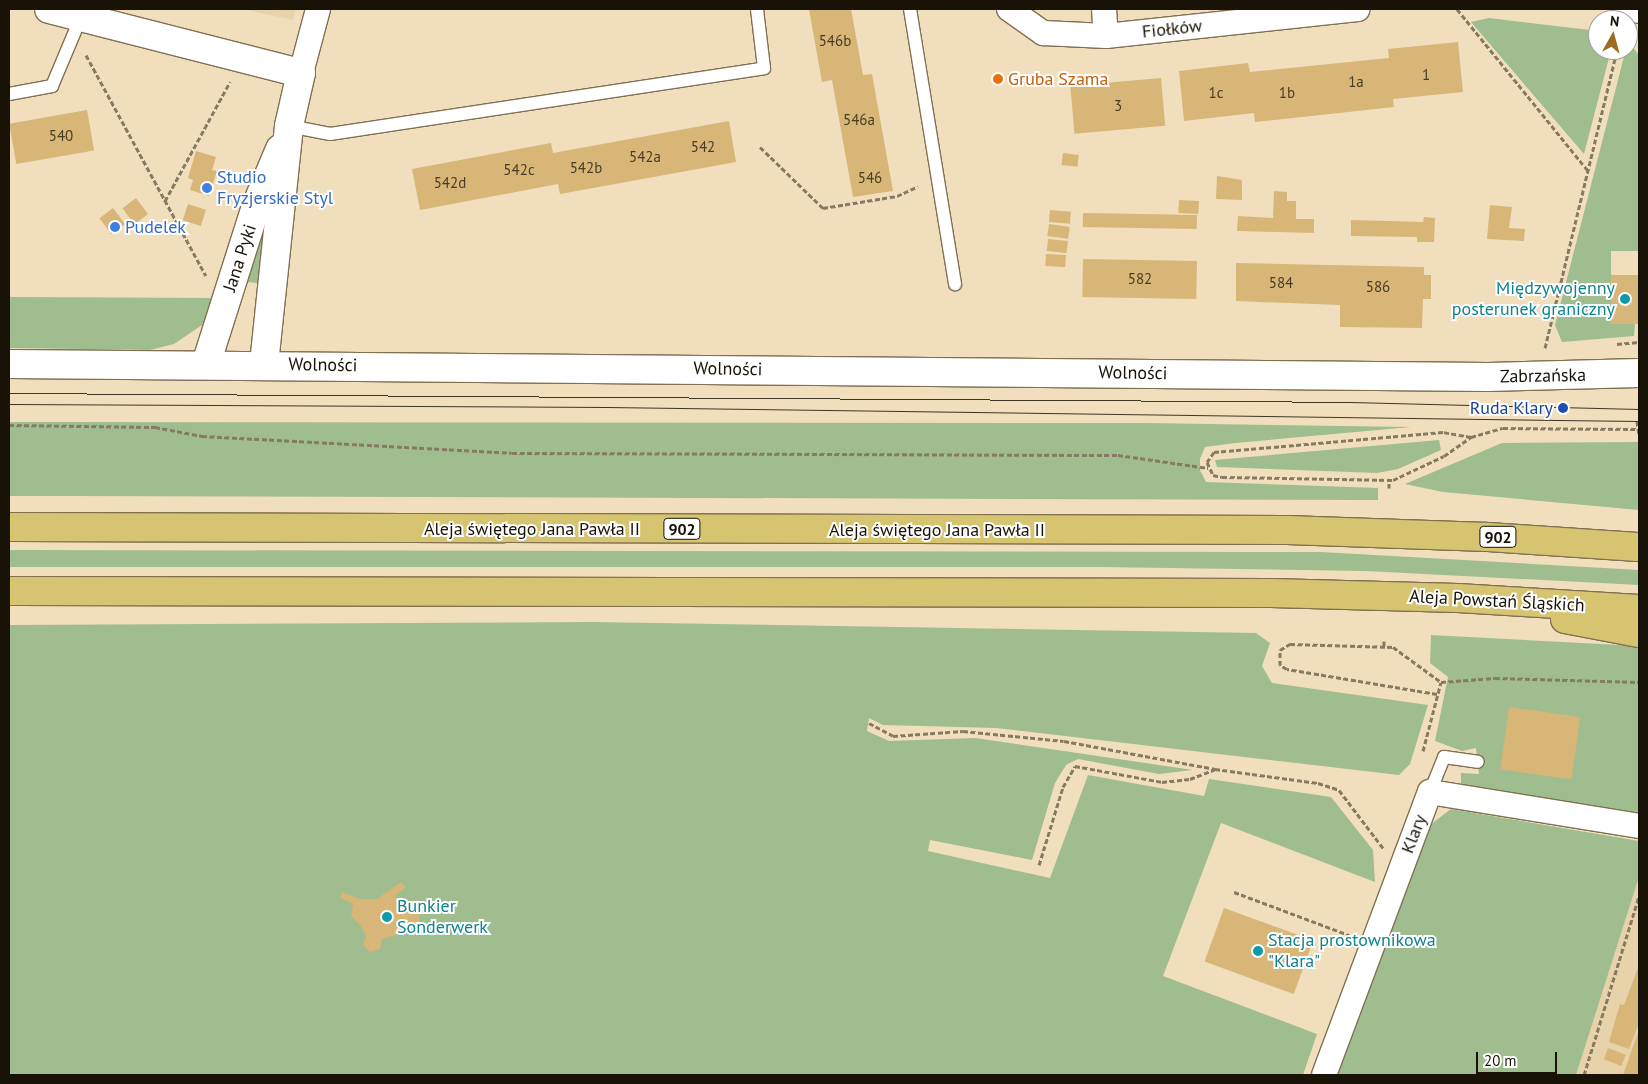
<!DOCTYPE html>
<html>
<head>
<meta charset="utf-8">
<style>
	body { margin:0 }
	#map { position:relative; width:1648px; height:1084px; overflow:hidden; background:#f1debd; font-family:"PT Sans",sans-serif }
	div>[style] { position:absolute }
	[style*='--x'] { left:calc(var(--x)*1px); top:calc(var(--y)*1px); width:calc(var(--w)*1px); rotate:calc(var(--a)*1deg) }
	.built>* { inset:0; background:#e8d2a9 }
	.green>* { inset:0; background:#9fbd8e }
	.building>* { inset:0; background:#d7b678; transform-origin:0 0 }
	.path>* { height:3px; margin-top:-1.5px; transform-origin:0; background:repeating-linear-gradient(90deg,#877a63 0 5px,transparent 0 7.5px) }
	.roads { filter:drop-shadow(1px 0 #817052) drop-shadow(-1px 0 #817052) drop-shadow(0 1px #817052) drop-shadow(0 -1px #817052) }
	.service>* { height:12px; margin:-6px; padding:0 6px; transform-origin:6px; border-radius:6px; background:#fff }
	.minor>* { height:24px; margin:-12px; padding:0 12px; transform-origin:12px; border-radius:12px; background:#fff }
	.tertiary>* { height:28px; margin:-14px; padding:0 14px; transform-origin:14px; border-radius:14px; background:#fff }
	.primary>* { height:28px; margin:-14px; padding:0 14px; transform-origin:14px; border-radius:14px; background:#d6c470 }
	.tram>* { height:1px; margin:-0.5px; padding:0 0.5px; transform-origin:0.5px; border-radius:0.5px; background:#3f3627 }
	.dots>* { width:14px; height:14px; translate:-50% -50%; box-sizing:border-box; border:2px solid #fff; border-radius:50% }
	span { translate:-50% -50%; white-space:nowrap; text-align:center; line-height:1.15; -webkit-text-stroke:4px #fff; paint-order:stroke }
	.number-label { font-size:15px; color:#483c23 }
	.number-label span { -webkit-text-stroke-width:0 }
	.shield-label span { padding:1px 4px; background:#fff; border:1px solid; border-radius:4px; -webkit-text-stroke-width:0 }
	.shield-label { font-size:16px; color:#191307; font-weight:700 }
	.street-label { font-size:18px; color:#191307 }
	.food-label { font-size:18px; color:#c56008 }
	.left { translate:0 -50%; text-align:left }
	.shop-label { font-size:18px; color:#366cbe }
	.culture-label { font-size:18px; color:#0d838f }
	.right { translate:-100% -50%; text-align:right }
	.transit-label { font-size:18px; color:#164399 }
	.frame { position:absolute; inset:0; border:10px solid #191307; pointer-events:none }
	.north { position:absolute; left:1588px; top:10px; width:50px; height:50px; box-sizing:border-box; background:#fff; border:1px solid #a3a19c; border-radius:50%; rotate:7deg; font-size:14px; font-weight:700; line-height:20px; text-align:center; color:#191307 }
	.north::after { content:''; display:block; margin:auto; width:18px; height:22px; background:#9f6b22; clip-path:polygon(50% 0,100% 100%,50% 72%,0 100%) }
	.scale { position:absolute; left:1476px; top:1052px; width:81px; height:22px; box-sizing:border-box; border:2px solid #191307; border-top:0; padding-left:6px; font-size:15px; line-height:18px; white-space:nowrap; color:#191307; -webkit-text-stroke:4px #fff; paint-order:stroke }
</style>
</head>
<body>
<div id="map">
	<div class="built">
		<i style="clip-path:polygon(243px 9px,296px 9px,293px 20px)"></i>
		<i style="clip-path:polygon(1639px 877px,1639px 1075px,1576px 1075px)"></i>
	</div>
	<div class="green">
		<i style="clip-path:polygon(1489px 18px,1598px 31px,1598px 50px,1611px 50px,1584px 154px,1471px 22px)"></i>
		<i style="clip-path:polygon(1628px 41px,1639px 55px,1639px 251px,1611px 251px,1611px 324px,1635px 324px,1634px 336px,1562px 342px,1555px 325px)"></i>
		<i style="clip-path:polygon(276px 188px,258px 283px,244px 282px)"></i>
		<i style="clip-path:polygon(9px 297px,217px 298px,202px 325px,174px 344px,150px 350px,9px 348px)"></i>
		<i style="clip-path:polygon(9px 422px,1144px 423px,1411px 427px,1235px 443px,1205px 447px,1200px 459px,1200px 470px,1206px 482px,1378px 488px,1378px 500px,66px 496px,9px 496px)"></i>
		<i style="clip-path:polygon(1439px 440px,1441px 450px,1398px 469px,1377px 473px,1217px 467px,1215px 460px)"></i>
		<i style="clip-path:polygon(1639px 442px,1639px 510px,1443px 492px,1405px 484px,1502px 443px)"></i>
		<i style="clip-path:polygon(9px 550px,1321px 552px,1639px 570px,1639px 585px,1366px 571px,1102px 567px,9px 567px)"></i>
		<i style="clip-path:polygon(592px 622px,1256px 633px,1270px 643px,1262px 666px,1272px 683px,1428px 705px,1410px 764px,1399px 775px,996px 728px,883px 725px,869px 718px,867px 731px,889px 741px,975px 738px,1193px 770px,1159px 774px,1078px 759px,1066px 765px,1055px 783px,1032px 860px,930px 840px,928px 851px,1050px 878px,1088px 775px,1204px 796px,1209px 779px,1331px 797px,1373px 850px,1375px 882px,1221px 823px,1163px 976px,1317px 1034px,1303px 1075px,9px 1075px,9px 625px)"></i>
		<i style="clip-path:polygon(1431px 635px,1639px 646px,1639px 813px,1461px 785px,1461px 773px,1479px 774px,1476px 748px,1462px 751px,1435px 741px,1448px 677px,1430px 663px)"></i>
		<i style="clip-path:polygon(1451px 809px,1639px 841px,1639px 877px,1576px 1075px,1338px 1075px,1420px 839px,1430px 825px)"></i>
	</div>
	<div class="building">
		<i style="clip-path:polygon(809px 9px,851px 9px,863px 75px,872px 74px,893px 191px,853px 197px,832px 80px,822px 82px)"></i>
		<i style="clip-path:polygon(1458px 42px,1463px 92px,1393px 99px,1394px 107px,1255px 122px,1254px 113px,1184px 121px,1179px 71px,1248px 63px,1250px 72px,1389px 58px,1388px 49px)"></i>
		<i style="left:1161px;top:78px;width:48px;height:91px;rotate:85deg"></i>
		<i style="left:87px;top:110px;width:41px;height:79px;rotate:80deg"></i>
		<i style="clip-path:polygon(729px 121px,736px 162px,560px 194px,558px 184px,420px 210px,412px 169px,551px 143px,553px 153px)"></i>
		<i style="clip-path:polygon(196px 151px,216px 157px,212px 170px,217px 171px,209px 196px,190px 190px,193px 180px,188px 178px)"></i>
		<i style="left:1063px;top:153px;width:16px;height:12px;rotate:7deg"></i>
		<i style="clip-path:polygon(1217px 176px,1242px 180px,1242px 200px,1216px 199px)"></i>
		<i style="clip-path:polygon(1274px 191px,1287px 192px,1287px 201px,1296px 201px,1296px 219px,1314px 219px,1314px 233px,1237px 231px,1238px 216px,1273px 218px)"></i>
		<i style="left:136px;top:198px;width:20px;height:17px;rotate:53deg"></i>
		<i style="left:1179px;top:200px;width:20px;height:13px;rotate:3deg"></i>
		<i style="left:188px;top:204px;width:19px;height:17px;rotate:18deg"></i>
		<i style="clip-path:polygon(1490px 205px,1512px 207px,1509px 228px,1525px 229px,1524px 241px,1487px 239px)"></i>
		<i style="left:113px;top:208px;width:20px;height:17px;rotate:53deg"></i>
		<i style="left:1050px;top:210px;width:21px;height:12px;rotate:5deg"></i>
		<i style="left:1083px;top:213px;width:114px;height:14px;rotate:1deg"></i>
		<i style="clip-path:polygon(1424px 217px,1435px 218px,1434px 242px,1417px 242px,1417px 237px,1351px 236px,1351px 220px,1423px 222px)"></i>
		<i style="left:1049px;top:224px;width:21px;height:12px;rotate:8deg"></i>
		<i style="left:1048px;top:239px;width:20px;height:12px;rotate:6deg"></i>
		<i style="left:1046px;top:254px;width:20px;height:12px;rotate:3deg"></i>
		<i style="left:1083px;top:259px;width:114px;height:38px;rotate:1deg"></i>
		<i style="clip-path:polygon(1236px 263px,1424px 267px,1424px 275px,1431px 275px,1431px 299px,1423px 299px,1422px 328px,1340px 327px,1340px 305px,1236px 301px)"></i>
		<i style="left:1611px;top:275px;width:28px;height:49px"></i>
		<i style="left:1509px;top:707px;width:72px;height:63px;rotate:8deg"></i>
		<i style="clip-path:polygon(401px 882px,406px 887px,395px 896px,402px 908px,413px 907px,419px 911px,420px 924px,413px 930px,382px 939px,380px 949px,370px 952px,363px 945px,366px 936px,360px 925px,351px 916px,353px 904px,340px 898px,342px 892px,360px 899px,377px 899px)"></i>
		<i style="left:1224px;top:908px;width:95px;height:57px;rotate:20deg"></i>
		<i style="clip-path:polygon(1639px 965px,1639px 1023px,1629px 1049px,1609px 1042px,1620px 1004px,1624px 1005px)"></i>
		<i style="clip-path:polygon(1639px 1030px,1639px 1075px,1623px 1075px,1634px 1044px)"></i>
		<i style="left:1608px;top:1048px;width:19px;height:12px;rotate:21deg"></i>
	</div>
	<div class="path">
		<i style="--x:1457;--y:9;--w:208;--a:51"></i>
		<i style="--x:86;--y:55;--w:251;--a:61.5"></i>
		<i style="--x:760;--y:147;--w:88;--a:44.1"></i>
		<i style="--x:823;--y:208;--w:75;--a:-9.2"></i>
		<i style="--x:897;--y:196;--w:23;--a:-25"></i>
		<i style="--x:165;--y:201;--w:136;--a:-61.4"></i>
		<i style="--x:1617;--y:344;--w:22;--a:-5"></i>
		<i style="--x:1545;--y:348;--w:307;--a:-76.4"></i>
		<i style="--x:1637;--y:421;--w:15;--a:82"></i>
		<i style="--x:9;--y:425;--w:146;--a:0.8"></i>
		<i style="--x:155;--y:427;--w:48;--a:10.8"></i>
		<i style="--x:202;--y:436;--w:310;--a:3.1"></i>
		<i style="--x:512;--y:453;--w:606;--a:0.19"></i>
		<i style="--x:1118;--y:455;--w:91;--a:8.2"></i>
		<i style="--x:1471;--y:437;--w:28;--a:-170"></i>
		<i style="--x:1443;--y:432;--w:230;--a:175"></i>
		<i style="--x:1214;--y:452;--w:12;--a:125"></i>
		<i style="--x:1207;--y:462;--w:14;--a:65"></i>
		<i style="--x:1213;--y:475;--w:9;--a:13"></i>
		<i style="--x:1222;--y:477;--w:171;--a:1"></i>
		<i style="--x:1393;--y:480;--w:56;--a:-25.2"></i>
		<i style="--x:1444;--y:456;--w:33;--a:-35"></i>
		<i style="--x:1471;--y:437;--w:33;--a:-16"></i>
		<i style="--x:1503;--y:428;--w:134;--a:0.4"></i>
		<i style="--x:1389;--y:488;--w:8;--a:-90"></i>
		<i style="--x:1384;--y:646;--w:5;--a:-90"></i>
		<i style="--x:1437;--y:694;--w:152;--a:-170.5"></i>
		<i style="--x:1287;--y:669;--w:8;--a:-150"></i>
		<i style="--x:1280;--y:665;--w:15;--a:-90"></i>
		<i style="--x:1280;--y:650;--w:12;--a:-31"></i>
		<i style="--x:1290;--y:644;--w:103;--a:1.7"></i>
		<i style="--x:1393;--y:647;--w:59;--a:36.1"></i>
		<i style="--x:1441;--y:682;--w:54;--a:-4.2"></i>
		<i style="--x:1495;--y:678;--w:144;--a:1.6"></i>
		<i style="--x:869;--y:723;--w:27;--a:28"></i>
		<i style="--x:893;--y:736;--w:70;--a:-4.1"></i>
		<i style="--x:963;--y:731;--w:101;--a:5.7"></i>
		<i style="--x:1064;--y:741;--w:154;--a:10.5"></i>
		<i style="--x:1215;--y:769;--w:104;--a:7.7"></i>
		<i style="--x:1318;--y:783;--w:22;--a:18"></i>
		<i style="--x:1339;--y:790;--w:73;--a:52.8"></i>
		<i style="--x:1423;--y:751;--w:71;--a:-75.4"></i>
		<i style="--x:1039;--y:865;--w:82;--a:-72.9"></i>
		<i style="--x:1063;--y:787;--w:24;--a:-60"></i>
		<i style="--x:1075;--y:766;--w:88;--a:10.4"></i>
		<i style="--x:1162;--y:782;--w:28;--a:-6"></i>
		<i style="--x:1190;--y:779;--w:26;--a:-21"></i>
		<i style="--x:1234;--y:892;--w:123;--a:20.5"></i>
		<i style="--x:1584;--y:1075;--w:187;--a:-72.9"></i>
	</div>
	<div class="roads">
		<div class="service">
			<i style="--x:910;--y:9;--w:279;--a:80.7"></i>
			<i style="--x:9;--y:94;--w:44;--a:-10.5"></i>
			<i style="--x:52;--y:86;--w:75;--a:-67.2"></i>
			<i style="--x:289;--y:126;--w:42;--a:11"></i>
			<i style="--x:330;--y:134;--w:439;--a:-8.6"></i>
			<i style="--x:764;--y:68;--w:59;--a:-96.8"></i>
			<i style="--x:1430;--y:792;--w:38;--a:-68"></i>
			<i style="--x:1444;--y:757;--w:34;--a:8"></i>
		</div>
		<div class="minor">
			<i style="--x:1009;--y:9;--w:42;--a:35.2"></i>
			<i style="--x:1043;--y:33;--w:63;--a:2.7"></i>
			<i style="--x:1106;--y:36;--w:253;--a:-6.1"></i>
			<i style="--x:1104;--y:9;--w:27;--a:86"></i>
			<i style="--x:1627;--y:9;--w:12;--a:9"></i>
			<i style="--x:301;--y:73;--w:66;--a:-75.1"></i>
			<i style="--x:1324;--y:1075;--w:302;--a:-69.5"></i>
			<i style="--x:1430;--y:792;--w:212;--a:9.2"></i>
		</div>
		<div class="tertiary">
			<i style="--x:49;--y:9;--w:260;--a:14.3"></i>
			<i style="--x:301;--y:73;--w:54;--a:102.8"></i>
			<i style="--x:289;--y:126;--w:239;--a:96"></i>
			<i style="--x:9;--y:364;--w:1479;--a:0.5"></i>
			<i style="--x:1488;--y:377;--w:151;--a:-1.5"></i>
			<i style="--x:206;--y:364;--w:166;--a:-72.4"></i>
			<i style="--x:256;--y:206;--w:62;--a:-67.2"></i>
		</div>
		<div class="primary">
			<i style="--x:9;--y:527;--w:1278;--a:0.13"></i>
			<i style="--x:1287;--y:530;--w:200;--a:2"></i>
			<i style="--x:1487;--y:537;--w:152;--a:3.8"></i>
			<i style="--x:9;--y:591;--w:1262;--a:0.09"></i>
			<i style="--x:1271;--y:593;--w:187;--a:1.5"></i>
			<i style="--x:1458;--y:598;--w:181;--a:3.5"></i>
			<i style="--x:1565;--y:619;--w:75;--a:10.7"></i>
		</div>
	</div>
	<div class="tram">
		<i style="--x:9;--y:393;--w:1341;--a:0.38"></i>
		<i style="--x:1350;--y:402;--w:289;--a:1.4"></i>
		<i style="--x:9;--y:404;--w:598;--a:0.29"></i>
		<i style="--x:607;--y:407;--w:1032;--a:0.78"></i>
	</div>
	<div class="dots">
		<i style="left:998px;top:79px;background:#e8710a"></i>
		<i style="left:207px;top:188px;background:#3f7fe0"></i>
		<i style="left:115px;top:227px;background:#3f7fe0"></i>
		<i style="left:1625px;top:299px;background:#0f9aa8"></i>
		<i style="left:1563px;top:408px;background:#1a4fb4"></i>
		<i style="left:387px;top:917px;background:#0f9aa8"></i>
		<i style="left:1258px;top:951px;background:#0f9aa8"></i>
	</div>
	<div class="number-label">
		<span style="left:835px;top:41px">546b</span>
		<span style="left:1426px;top:75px">1</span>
		<span style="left:1356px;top:82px">1a</span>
		<span style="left:1216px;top:93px">1c</span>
		<span style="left:1287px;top:93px">1b</span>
		<span style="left:1118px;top:106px">3</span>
		<span style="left:859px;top:120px">546a</span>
		<span style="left:61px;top:136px">540</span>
		<span style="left:703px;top:147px">542</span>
		<span style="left:645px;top:157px">542a</span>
		<span style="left:586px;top:168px">542b</span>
		<span style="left:519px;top:170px">542c</span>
		<span style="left:870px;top:178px">546</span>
		<span style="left:450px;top:183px">542d</span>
		<span style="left:1140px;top:279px">582</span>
		<span style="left:1281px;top:283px">584</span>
		<span style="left:1378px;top:287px">586</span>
	</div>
	<div class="shield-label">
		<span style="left:682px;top:529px">902</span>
		<span style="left:1498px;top:537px">902</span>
	</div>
	<div class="street-label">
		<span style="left:1172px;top:29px;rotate:-6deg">Fiołków</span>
		<span style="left:240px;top:258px;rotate:-72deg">Jana Pyki</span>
		<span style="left:323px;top:365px;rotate:1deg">Wolności</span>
		<span style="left:728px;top:369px;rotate:1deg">Wolności</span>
		<span style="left:1133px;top:373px;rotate:1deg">Wolności</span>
		<span style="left:1543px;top:376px;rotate:-1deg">Zabrzańska</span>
		<span style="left:532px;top:529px">Aleja świętego Jana Pawła II</span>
		<span style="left:937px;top:530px">Aleja świętego Jana Pawła II</span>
		<span style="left:1497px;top:601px;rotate:3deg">Aleja Powstań Śląskich</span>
		<span style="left:1414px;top:834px;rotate:-69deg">Klary</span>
	</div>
	<div class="food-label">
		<span class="left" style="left:1008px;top:79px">Gruba Szama</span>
	</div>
	<div class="shop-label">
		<span class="left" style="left:217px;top:188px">Studio<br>Fryzjerskie Styl</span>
		<span class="left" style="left:125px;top:227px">Pudelek</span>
	</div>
	<div class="culture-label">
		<span class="right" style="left:1615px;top:299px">Międzywojenny<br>posterunek graniczny</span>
		<span class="left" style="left:397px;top:917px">Bunkier<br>Sonderwerk</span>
		<span class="left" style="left:1268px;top:951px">Stacja prostownikowa<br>"Klara"</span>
	</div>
	<div class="transit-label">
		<span class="right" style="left:1553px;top:408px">Ruda Klary</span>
	</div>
	<div class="frame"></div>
	<div class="north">N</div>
	<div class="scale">20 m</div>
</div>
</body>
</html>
